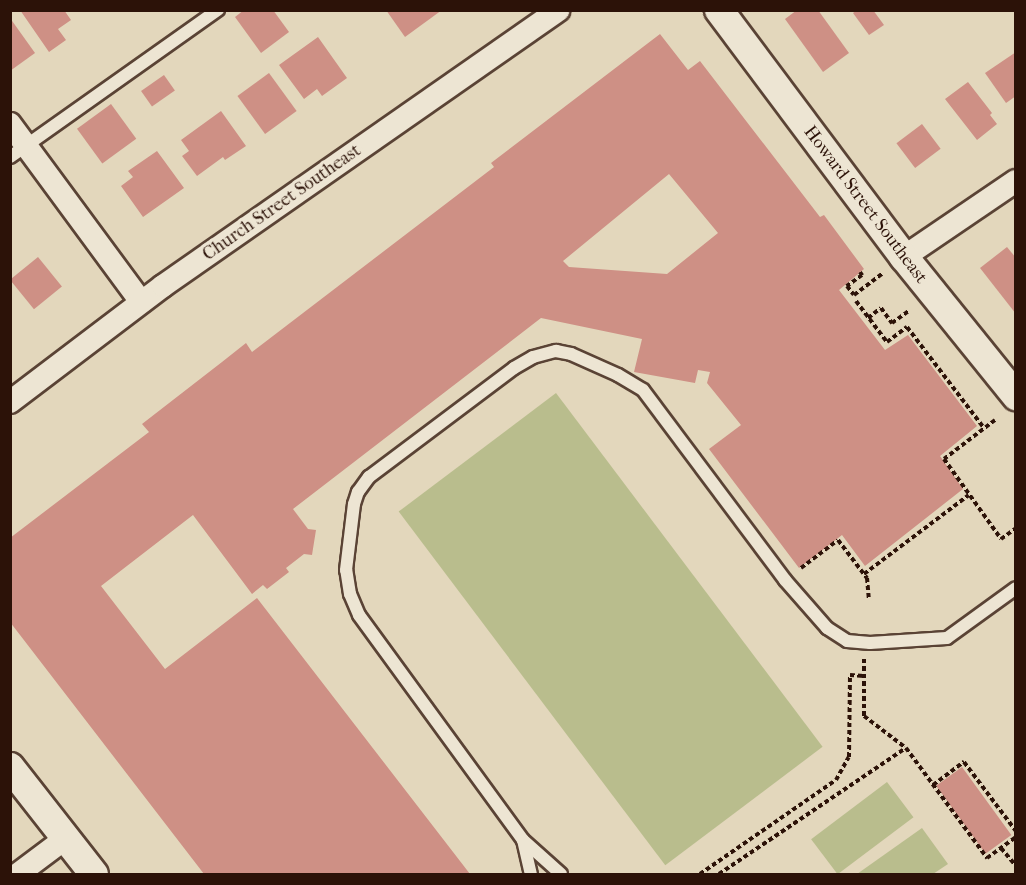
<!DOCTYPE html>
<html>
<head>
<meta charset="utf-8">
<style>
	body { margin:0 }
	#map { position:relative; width:1026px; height:885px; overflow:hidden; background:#e3d7bc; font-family:"IM FELL French Canon",serif }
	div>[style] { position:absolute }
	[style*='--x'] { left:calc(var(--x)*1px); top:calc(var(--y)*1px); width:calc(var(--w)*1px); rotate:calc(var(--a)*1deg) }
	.green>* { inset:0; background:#b9bd8d; transform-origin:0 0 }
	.building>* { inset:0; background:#ce9085; transform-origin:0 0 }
	.path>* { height:4px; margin-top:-2px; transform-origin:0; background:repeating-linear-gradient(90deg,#2c1208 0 4.5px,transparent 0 7.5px) }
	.roads { filter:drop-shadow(2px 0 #5a4335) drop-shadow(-2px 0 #5a4335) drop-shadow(0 2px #5a4335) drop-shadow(0 -2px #5a4335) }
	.service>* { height:12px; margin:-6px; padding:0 6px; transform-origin:6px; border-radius:6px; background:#ede5d3 }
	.minor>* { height:22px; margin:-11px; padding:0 11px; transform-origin:11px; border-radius:11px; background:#ede5d3 }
	.tertiary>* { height:28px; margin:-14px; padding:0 14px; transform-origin:14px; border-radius:14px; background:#ede5d3 }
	span { translate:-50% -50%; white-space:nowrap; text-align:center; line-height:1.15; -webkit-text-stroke:6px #ede5d3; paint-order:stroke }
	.street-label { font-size:18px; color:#2c1208 }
	.frame { position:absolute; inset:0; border:12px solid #2c1208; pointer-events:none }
</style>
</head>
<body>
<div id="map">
	<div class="green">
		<i style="left:556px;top:393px;width:443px;height:197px;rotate:53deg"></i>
		<i style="left:887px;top:782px;width:44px;height:95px;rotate:53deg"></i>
		<i style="clip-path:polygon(922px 828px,948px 864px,933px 874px,857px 874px)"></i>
	</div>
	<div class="building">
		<i style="clip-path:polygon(20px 10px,64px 10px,71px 20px,58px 29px,66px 40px,49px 52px)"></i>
		<i style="clip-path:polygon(244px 10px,273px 10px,289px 32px,261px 53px,235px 17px)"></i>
		<i style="clip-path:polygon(386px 10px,442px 10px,405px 37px)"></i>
		<i style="clip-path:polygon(797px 10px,818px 10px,849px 53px,823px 72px,785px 19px)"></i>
		<i style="clip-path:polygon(857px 10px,873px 10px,884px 25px,869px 35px,853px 13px)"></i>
		<i style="clip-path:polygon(10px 18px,35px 53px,10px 71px)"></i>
		<i style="clip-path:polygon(evenodd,660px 34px,688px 70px,700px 61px,820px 217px,824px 215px,864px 269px,839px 290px,885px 350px,908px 335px,977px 426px,940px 456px,963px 489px,865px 566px,842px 535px,799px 568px,709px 449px,741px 425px,707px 383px,710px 372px,698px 370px,695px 383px,634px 372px,642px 339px,541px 318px,293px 509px,308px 529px,316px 530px,312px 555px,304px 554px,286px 568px,289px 572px,267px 589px,263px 585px,252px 594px,193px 515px,101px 586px,165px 669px,257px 598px,470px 874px,204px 874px,10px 622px,10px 538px,149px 432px,142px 424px,222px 362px,246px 343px,252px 352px,494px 167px,491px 163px,660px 34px,669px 174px,718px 233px,667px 274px,569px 267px,563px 261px,669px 174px)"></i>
		<i style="clip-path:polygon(318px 37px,347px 78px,322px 96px,317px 89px,304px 99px,279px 65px)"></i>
		<i style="clip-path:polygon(1016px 52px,1016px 96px,1006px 103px,985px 73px)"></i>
		<i style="left:269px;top:73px;width:47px;height:39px;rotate:54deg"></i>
		<i style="left:164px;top:75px;width:19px;height:28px;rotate:55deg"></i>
		<i style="clip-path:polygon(968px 82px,992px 113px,990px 115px,997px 124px,977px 140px,945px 99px)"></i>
		<i style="left:111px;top:104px;width:43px;height:42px;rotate:54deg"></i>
		<i style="clip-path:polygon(221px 111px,246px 146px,225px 160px,223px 157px,197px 176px,182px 156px,189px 151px,181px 140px)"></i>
		<i style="left:922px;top:124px;width:31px;height:32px;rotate:53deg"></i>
		<i style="clip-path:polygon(157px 151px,184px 188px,143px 217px,121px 186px,133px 177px,128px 171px)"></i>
		<i style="clip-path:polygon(1007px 247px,1016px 258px,1016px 314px,980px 268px)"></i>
		<i style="left:38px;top:257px;width:38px;height:36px;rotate:51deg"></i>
		<i style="left:962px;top:767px;width:84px;height:32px;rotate:54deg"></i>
	</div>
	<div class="path">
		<i style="--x:860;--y:272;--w:4;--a:56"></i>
		<i style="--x:862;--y:275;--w:19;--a:144"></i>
		<i style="--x:847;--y:286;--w:11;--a:52"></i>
		<i style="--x:854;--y:295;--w:35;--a:-37"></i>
		<i style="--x:856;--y:301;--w:51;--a:52.9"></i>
		<i style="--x:887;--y:342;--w:25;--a:-37"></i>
		<i style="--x:907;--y:327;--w:127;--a:52.7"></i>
		<i style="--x:868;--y:318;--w:16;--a:-38"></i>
		<i style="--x:881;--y:308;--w:19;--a:54"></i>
		<i style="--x:892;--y:323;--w:22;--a:-36"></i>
		<i style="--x:995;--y:420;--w:64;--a:142.6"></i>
		<i style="--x:944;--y:459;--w:98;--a:54.5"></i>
		<i style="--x:1001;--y:539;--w:19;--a:-36"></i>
		<i style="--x:801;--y:568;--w:46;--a:-37.1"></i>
		<i style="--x:838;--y:540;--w:48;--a:52.7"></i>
		<i style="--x:867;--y:578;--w:21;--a:85"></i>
		<i style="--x:864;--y:574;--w:131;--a:-37"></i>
		<i style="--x:864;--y:659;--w:57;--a:90"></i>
		<i style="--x:864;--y:716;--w:53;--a:37.3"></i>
		<i style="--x:906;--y:748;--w:137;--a:53.6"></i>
		<i style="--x:987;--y:858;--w:36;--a:-36"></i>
		<i style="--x:933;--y:785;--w:39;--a:-37"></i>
		<i style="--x:964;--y:762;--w:86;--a:53"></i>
		<i style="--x:1001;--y:848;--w:23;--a:50"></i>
		<i style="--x:700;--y:874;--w:165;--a:-34.7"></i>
		<i style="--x:836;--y:780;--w:26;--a:-61"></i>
		<i style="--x:849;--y:757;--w:82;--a:-89.3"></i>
		<i style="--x:850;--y:675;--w:14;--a:4"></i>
		<i style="--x:719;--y:874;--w:225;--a:-34"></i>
	</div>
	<div class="roads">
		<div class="service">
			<i style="--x:10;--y:157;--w:255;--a:-35.3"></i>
			<i style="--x:523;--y:840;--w:35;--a:77"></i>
			<i style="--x:561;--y:874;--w:51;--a:-138.2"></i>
			<i style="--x:523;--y:840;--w:278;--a:-126.1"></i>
			<i style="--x:359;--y:615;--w:23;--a:-113"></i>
			<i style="--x:350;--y:594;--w:24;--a:-99"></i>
			<i style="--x:346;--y:570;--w:66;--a:-83.1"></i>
			<i style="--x:354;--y:504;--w:13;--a:-72"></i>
			<i style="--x:358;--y:492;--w:19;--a:-54"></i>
			<i style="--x:369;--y:477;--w:181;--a:-36.9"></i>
			<i style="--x:514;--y:368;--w:22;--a:-30"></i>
			<i style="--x:533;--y:357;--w:24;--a:-15"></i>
			<i style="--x:556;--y:351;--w:15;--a:11"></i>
			<i style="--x:571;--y:354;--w:51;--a:24.1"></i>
			<i style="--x:618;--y:375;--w:29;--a:31"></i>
			<i style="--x:643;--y:390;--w:237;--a:53.2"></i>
			<i style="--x:785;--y:580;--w:64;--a:48.8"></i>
			<i style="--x:827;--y:628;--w:24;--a:33"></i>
			<i style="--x:847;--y:641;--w:23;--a:5"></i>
			<i style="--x:870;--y:643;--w:77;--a:-3.7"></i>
			<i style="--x:947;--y:638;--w:85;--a:-35.9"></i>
		</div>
		<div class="minor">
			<i style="--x:10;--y:124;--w:221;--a:53.6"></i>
			<i style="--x:904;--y:257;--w:135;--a:-34.2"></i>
			<i style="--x:10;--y:402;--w:192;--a:-37.2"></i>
			<i style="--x:163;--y:286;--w:482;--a:-34.9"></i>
			<i style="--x:18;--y:874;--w:60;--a:-36.9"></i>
		</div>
		<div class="tertiary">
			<i style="--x:719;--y:10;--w:309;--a:53.2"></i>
			<i style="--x:904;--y:257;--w:179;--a:51.1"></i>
			<i style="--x:10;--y:767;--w:136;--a:51.9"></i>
		</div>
	</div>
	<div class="street-label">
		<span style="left:282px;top:203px;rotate:-35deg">Church Street Southeast</span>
		<span style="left:865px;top:205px;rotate:53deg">Howard Street Southeast</span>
	</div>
	<div class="frame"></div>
</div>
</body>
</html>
